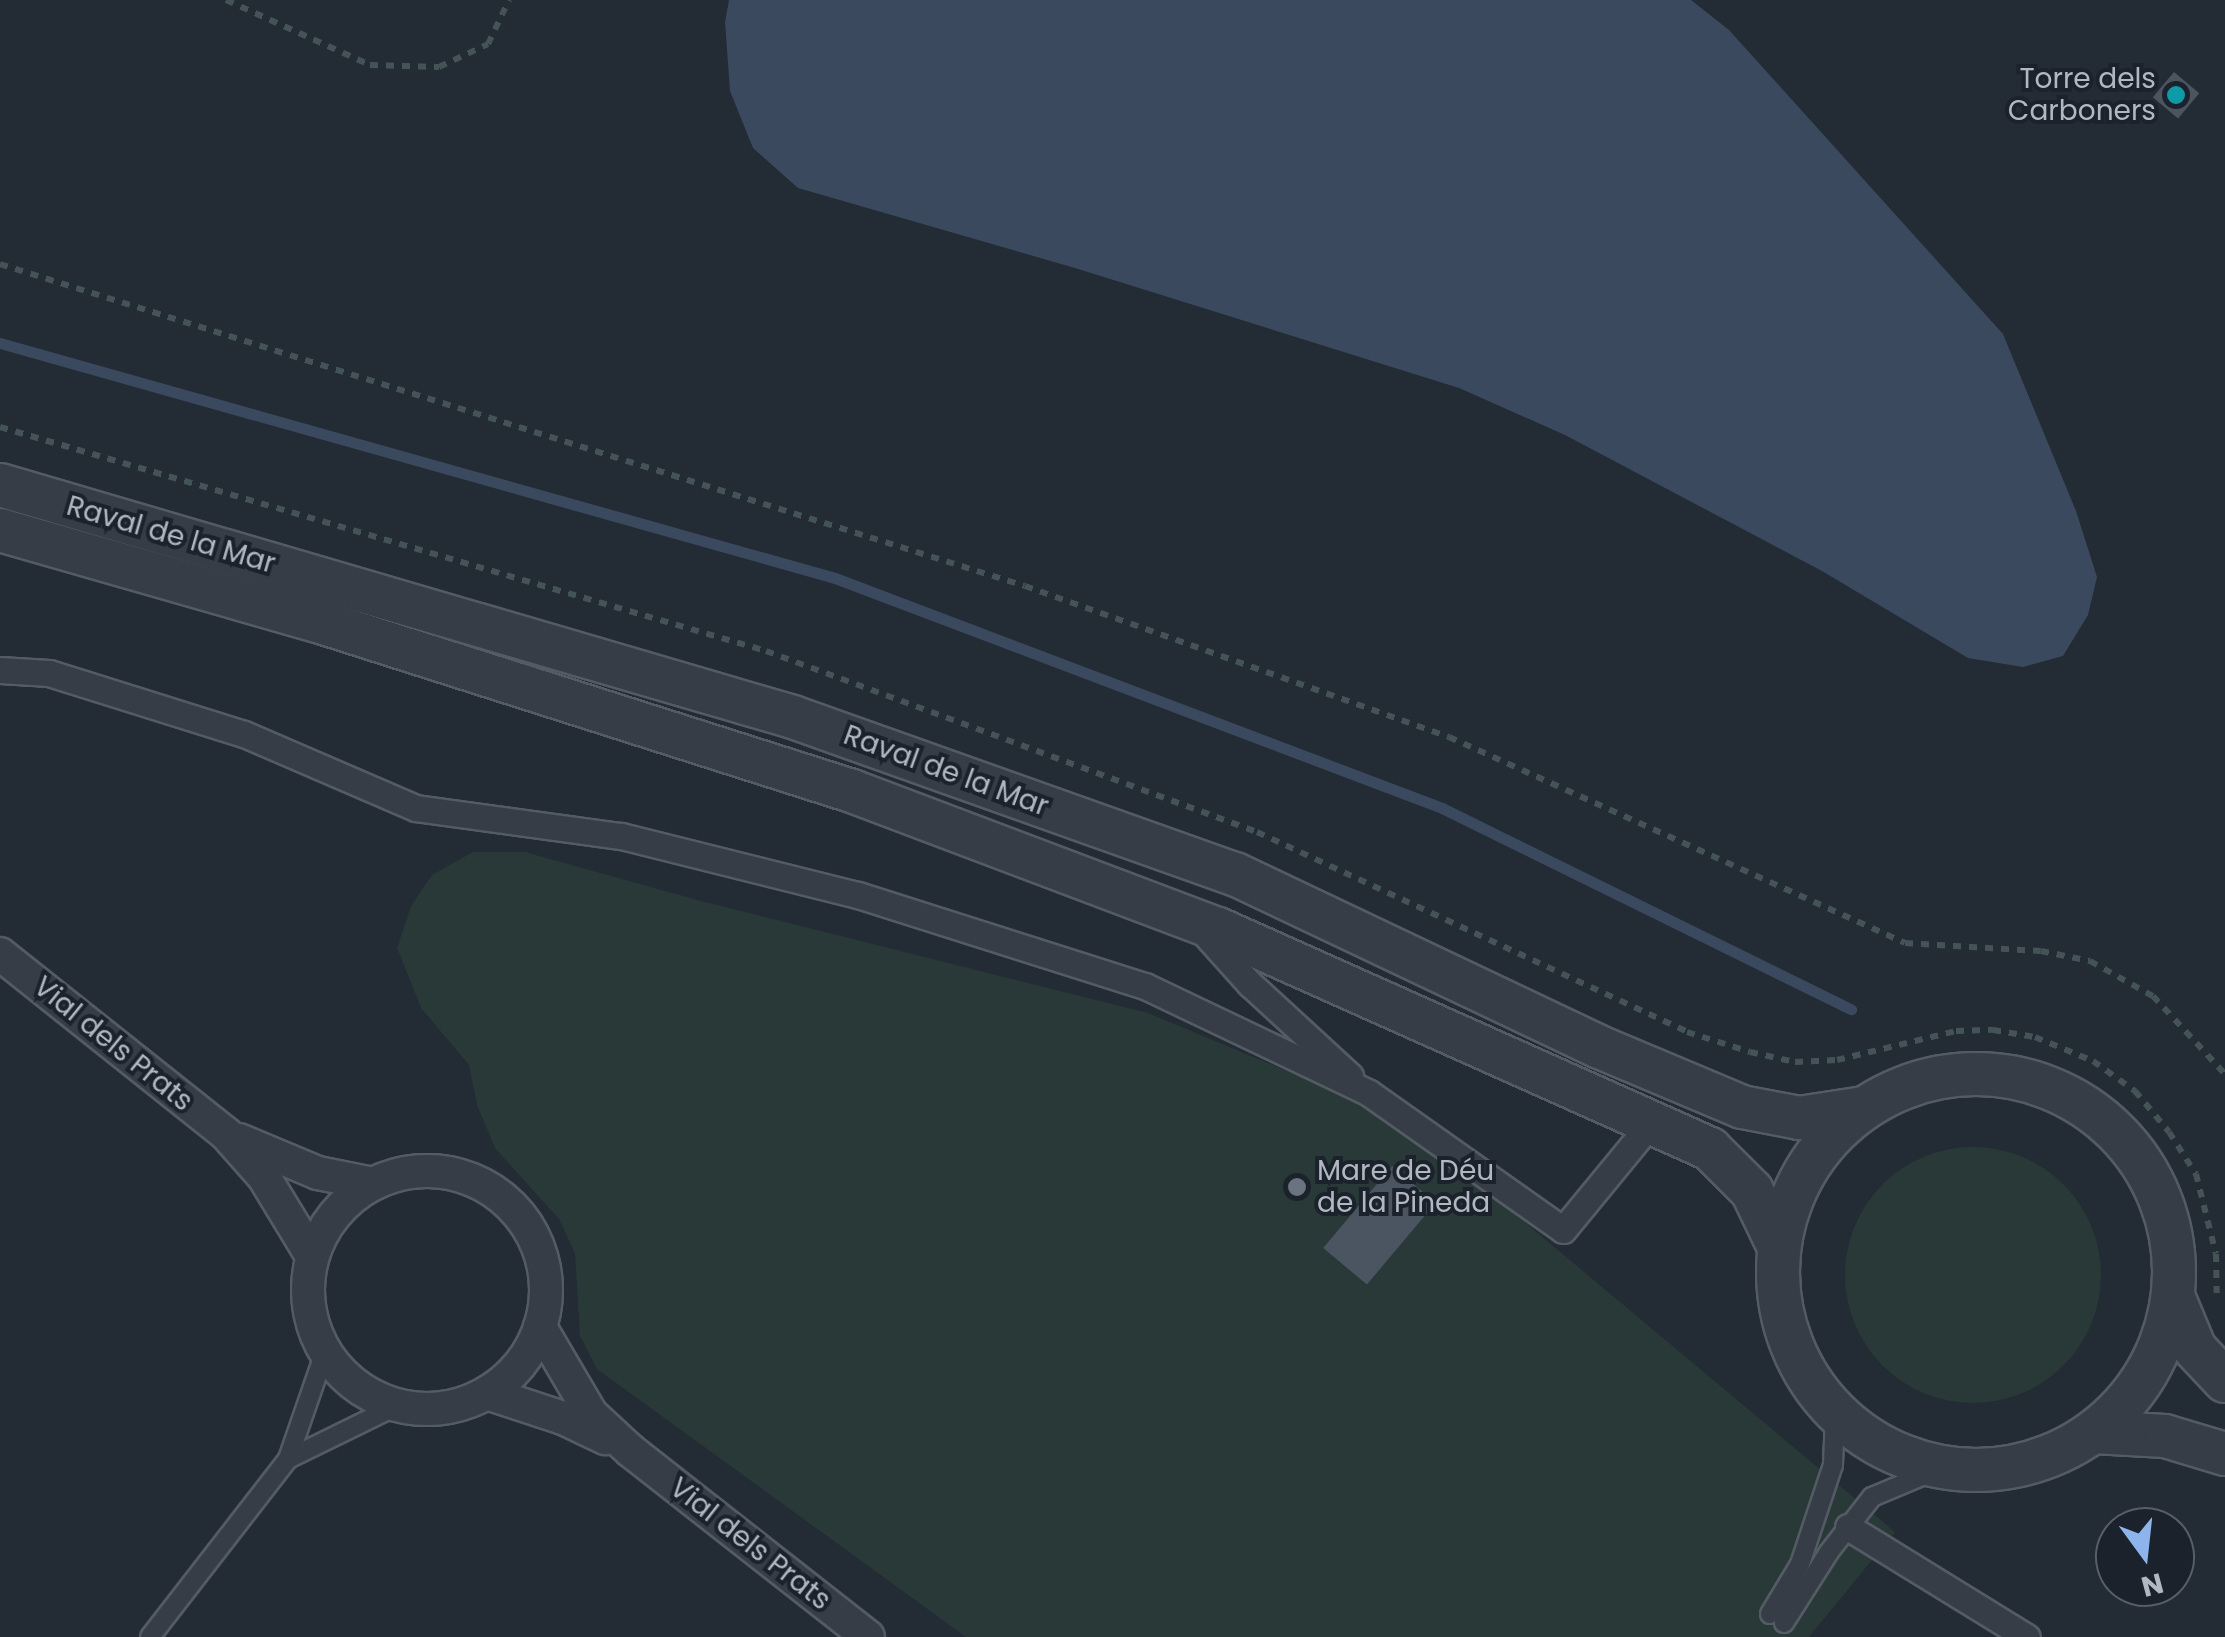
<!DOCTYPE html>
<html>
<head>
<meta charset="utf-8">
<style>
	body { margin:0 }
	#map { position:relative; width:2225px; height:1637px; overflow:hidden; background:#232b35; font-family:Poppins,sans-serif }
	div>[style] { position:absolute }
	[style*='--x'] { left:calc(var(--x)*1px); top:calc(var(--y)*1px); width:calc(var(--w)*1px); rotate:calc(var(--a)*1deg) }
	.green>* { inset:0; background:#283938 }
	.round { border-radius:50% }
	.water>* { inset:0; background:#3a495d }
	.stream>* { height:11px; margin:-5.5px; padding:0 5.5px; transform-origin:5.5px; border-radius:5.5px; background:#3a495d }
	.building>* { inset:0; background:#4b5561; transform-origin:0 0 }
	.path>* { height:6px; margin-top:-3px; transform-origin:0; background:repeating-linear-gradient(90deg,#445456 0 8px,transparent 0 16px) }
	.roads { filter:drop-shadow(2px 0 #545b64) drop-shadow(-2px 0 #545b64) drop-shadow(0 2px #545b64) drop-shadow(0 -2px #545b64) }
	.service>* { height:18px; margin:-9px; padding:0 9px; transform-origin:9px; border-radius:9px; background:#363d46 }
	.pedestrian>* { height:25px; margin:-12.5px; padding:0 12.5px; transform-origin:12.5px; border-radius:12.5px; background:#363d46 }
	.minor>* { height:32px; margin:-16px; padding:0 16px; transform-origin:16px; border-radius:16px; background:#363d46 }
	.minor>.ring { margin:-16px; padding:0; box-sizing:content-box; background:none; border:32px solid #363d46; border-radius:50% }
	.tertiary>* { height:42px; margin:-21px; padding:0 21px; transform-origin:21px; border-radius:21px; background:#363d46 }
	.tertiary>.ring { margin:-21px; padding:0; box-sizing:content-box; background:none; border:42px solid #363d46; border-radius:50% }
	.dots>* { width:28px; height:28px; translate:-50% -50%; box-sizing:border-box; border:5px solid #1b222b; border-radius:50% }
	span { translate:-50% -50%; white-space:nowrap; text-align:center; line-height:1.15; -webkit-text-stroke:8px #1b222b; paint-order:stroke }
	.poi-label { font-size:28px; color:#b1b8c2 }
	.right { translate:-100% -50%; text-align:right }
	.left { translate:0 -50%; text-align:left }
	.street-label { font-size:28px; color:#b1b8c2 }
	.north { position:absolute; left:2095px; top:1507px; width:100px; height:100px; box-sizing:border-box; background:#1b222b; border:2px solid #575e67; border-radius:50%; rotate:165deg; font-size:28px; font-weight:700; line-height:40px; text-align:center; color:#b1b8c2 }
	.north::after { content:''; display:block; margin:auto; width:35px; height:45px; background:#8db4eb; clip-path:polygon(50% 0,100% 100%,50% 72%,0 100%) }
</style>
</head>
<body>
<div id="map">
	<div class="green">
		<i style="clip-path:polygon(473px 852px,525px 852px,701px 901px,1148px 1013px,1400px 1118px,1895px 1532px,1809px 1637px,966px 1637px,597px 1369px,580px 1336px,575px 1253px,559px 1219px,495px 1148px,477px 1105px,469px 1065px,421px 1008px,397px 948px,411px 906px,432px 875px)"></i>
		<i class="round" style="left:1845px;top:1147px;width:256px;height:256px"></i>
	</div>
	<div class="water">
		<i style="clip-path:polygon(729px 0,1691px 0,1729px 30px,2003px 334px,2076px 511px,2097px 577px,2088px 615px,2063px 656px,2023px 667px,1968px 658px,1822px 571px,1565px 435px,1459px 388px,1075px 268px,798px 188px,753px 148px,730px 91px,725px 22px)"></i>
	</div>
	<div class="stream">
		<i style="--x:0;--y:343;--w:867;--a:15.72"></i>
		<i style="--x:835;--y:578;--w:649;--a:20.75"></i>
		<i style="--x:1442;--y:808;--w:456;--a:26.2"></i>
	</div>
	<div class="building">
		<i style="left:2174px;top:72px;width:33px;height:33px;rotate:40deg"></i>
		<i style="left:1392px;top:1166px;width:57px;height:107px;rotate:40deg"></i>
	</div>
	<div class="path">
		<i style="--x:226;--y:0;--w:158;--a:24.3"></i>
		<i style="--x:370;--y:65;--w:69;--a:1.7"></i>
		<i style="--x:439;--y:67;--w:54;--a:-25.1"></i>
		<i style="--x:488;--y:44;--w:49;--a:-64.5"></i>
		<i style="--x:0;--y:264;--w:1074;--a:17.44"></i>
		<i style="--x:1025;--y:586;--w:450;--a:19.6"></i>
		<i style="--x:1449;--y:737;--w:500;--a:24.31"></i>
		<i style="--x:1905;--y:943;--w:136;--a:3.4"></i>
		<i style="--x:2041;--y:951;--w:50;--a:11.5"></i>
		<i style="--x:2090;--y:961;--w:72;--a:29.1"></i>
		<i style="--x:2153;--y:996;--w:106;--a:47.3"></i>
		<i style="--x:0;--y:427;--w:798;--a:16.3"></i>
		<i style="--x:766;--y:651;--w:523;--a:20.24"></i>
		<i style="--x:1257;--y:832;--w:474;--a:24.9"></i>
		<i style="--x:1687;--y:1032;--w:66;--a:17.6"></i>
		<i style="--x:1750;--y:1052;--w:46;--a:12.5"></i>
		<i style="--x:1795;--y:1062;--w:42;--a:-2.7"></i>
		<i style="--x:1837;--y:1060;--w:122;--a:-13.7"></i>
		<i style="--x:1956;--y:1031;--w:37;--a:-2"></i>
		<i style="--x:1993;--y:1030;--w:43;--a:9.5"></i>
		<i style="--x:2035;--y:1037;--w:63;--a:22.5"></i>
		<i style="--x:2093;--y:1061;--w:52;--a:35.5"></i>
		<i style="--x:2135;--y:1091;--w:53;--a:50.3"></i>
		<i style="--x:2169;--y:1132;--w:50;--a:57.3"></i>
		<i style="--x:2196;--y:1174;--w:82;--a:76"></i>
		<i style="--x:2216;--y:1254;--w:39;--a:89"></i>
	</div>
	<div class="roads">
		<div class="service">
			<i style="--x:288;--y:1459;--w:123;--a:-26.1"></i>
			<i style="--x:1770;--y:1614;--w:58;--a:-59"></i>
			<i style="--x:1800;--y:1564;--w:104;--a:-71.6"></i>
			<i style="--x:1833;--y:1465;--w:52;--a:-87.8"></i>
			<i style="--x:1784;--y:1623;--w:84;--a:-57.6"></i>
			<i style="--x:1829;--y:1552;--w:70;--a:-52"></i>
			<i style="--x:1872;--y:1497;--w:75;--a:-22.8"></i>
			<i style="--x:150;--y:1637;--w:225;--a:-52.2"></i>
			<i style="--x:288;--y:1459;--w:113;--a:-70.9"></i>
		</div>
		<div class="pedestrian">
			<i style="--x:0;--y:670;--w:49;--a:3.5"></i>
			<i style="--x:49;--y:673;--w:204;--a:17.4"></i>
			<i style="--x:244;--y:734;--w:187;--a:23.3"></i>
			<i style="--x:416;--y:808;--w:207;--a:7.8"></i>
			<i style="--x:621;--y:836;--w:244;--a:14"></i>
			<i style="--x:858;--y:895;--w:301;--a:17.6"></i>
			<i style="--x:1145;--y:986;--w:248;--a:25.5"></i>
			<i style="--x:1369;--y:1093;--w:237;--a:35.2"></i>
			<i style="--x:1563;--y:1230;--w:139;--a:-50.6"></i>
			<i style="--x:1204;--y:933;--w:69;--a:48"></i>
			<i style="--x:1250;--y:984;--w:136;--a:42.6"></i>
			<i style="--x:1848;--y:1527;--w:210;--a:31.6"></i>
		</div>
		<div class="minor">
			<i style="--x:0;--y:954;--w:289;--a:38.5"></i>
			<i style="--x:226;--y:1134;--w:57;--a:48.5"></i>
			<i style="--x:264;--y:1177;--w:92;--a:58.7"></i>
			<i style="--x:239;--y:1140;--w:86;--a:22.7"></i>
			<i style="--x:318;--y:1173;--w:56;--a:11.3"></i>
			<i class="ring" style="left:308px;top:1171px;width:206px;height:206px"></i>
			<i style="--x:540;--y:1327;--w:101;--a:59.6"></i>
			<i style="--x:591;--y:1414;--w:54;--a:42.8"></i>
			<i style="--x:631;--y:1451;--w:301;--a:38.1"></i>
			<i style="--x:487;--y:1393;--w:80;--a:18.2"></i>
			<i style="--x:563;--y:1418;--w:47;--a:25.5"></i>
		</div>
		<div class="tertiary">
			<i style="--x:0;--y:485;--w:826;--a:16.31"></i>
			<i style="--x:793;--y:717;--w:469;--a:19.6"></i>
			<i style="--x:1235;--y:874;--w:401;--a:25.4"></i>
			<i style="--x:1597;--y:1046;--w:157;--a:22.8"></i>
			<i style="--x:1742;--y:1107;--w:58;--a:10.9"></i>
			<i style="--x:1799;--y:1118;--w:66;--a:-8.7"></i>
			<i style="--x:0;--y:530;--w:340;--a:16"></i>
			<i style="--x:327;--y:624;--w:551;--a:17.65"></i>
			<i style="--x:852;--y:791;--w:391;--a:20.7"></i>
			<i style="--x:1218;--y:929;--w:539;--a:24.09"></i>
			<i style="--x:1710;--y:1149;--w:59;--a:45"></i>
			<i style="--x:1752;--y:1191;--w:60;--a:64.3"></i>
			<i class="ring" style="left:1778px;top:1074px;width:354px;height:354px"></i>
			<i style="--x:2173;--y:1296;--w:57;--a:67.5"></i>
			<i style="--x:2195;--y:1349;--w:44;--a:46.8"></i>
			<i style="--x:2094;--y:1432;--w:71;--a:3.2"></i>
			<i style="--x:2165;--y:1436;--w:63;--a:16.7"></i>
		</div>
	</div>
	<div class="dots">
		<i style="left:2176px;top:95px;background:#0f9aa8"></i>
		<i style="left:1297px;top:1187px;background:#6b7280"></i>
	</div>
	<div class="poi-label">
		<span class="right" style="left:2156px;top:95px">Torre dels<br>Carboners</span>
		<span class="left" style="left:1317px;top:1187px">Mare de Déu<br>de la Pineda</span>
	</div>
	<div class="street-label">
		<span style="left:171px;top:535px;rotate:16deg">Raval de la Mar</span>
		<span style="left:946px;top:771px;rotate:20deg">Raval de la Mar</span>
		<span style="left:113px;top:1044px;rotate:39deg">Vial dels Prats</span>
		<span style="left:750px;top:1544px;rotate:38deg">Vial dels Prats</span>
	</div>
	<div class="north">N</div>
</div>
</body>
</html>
